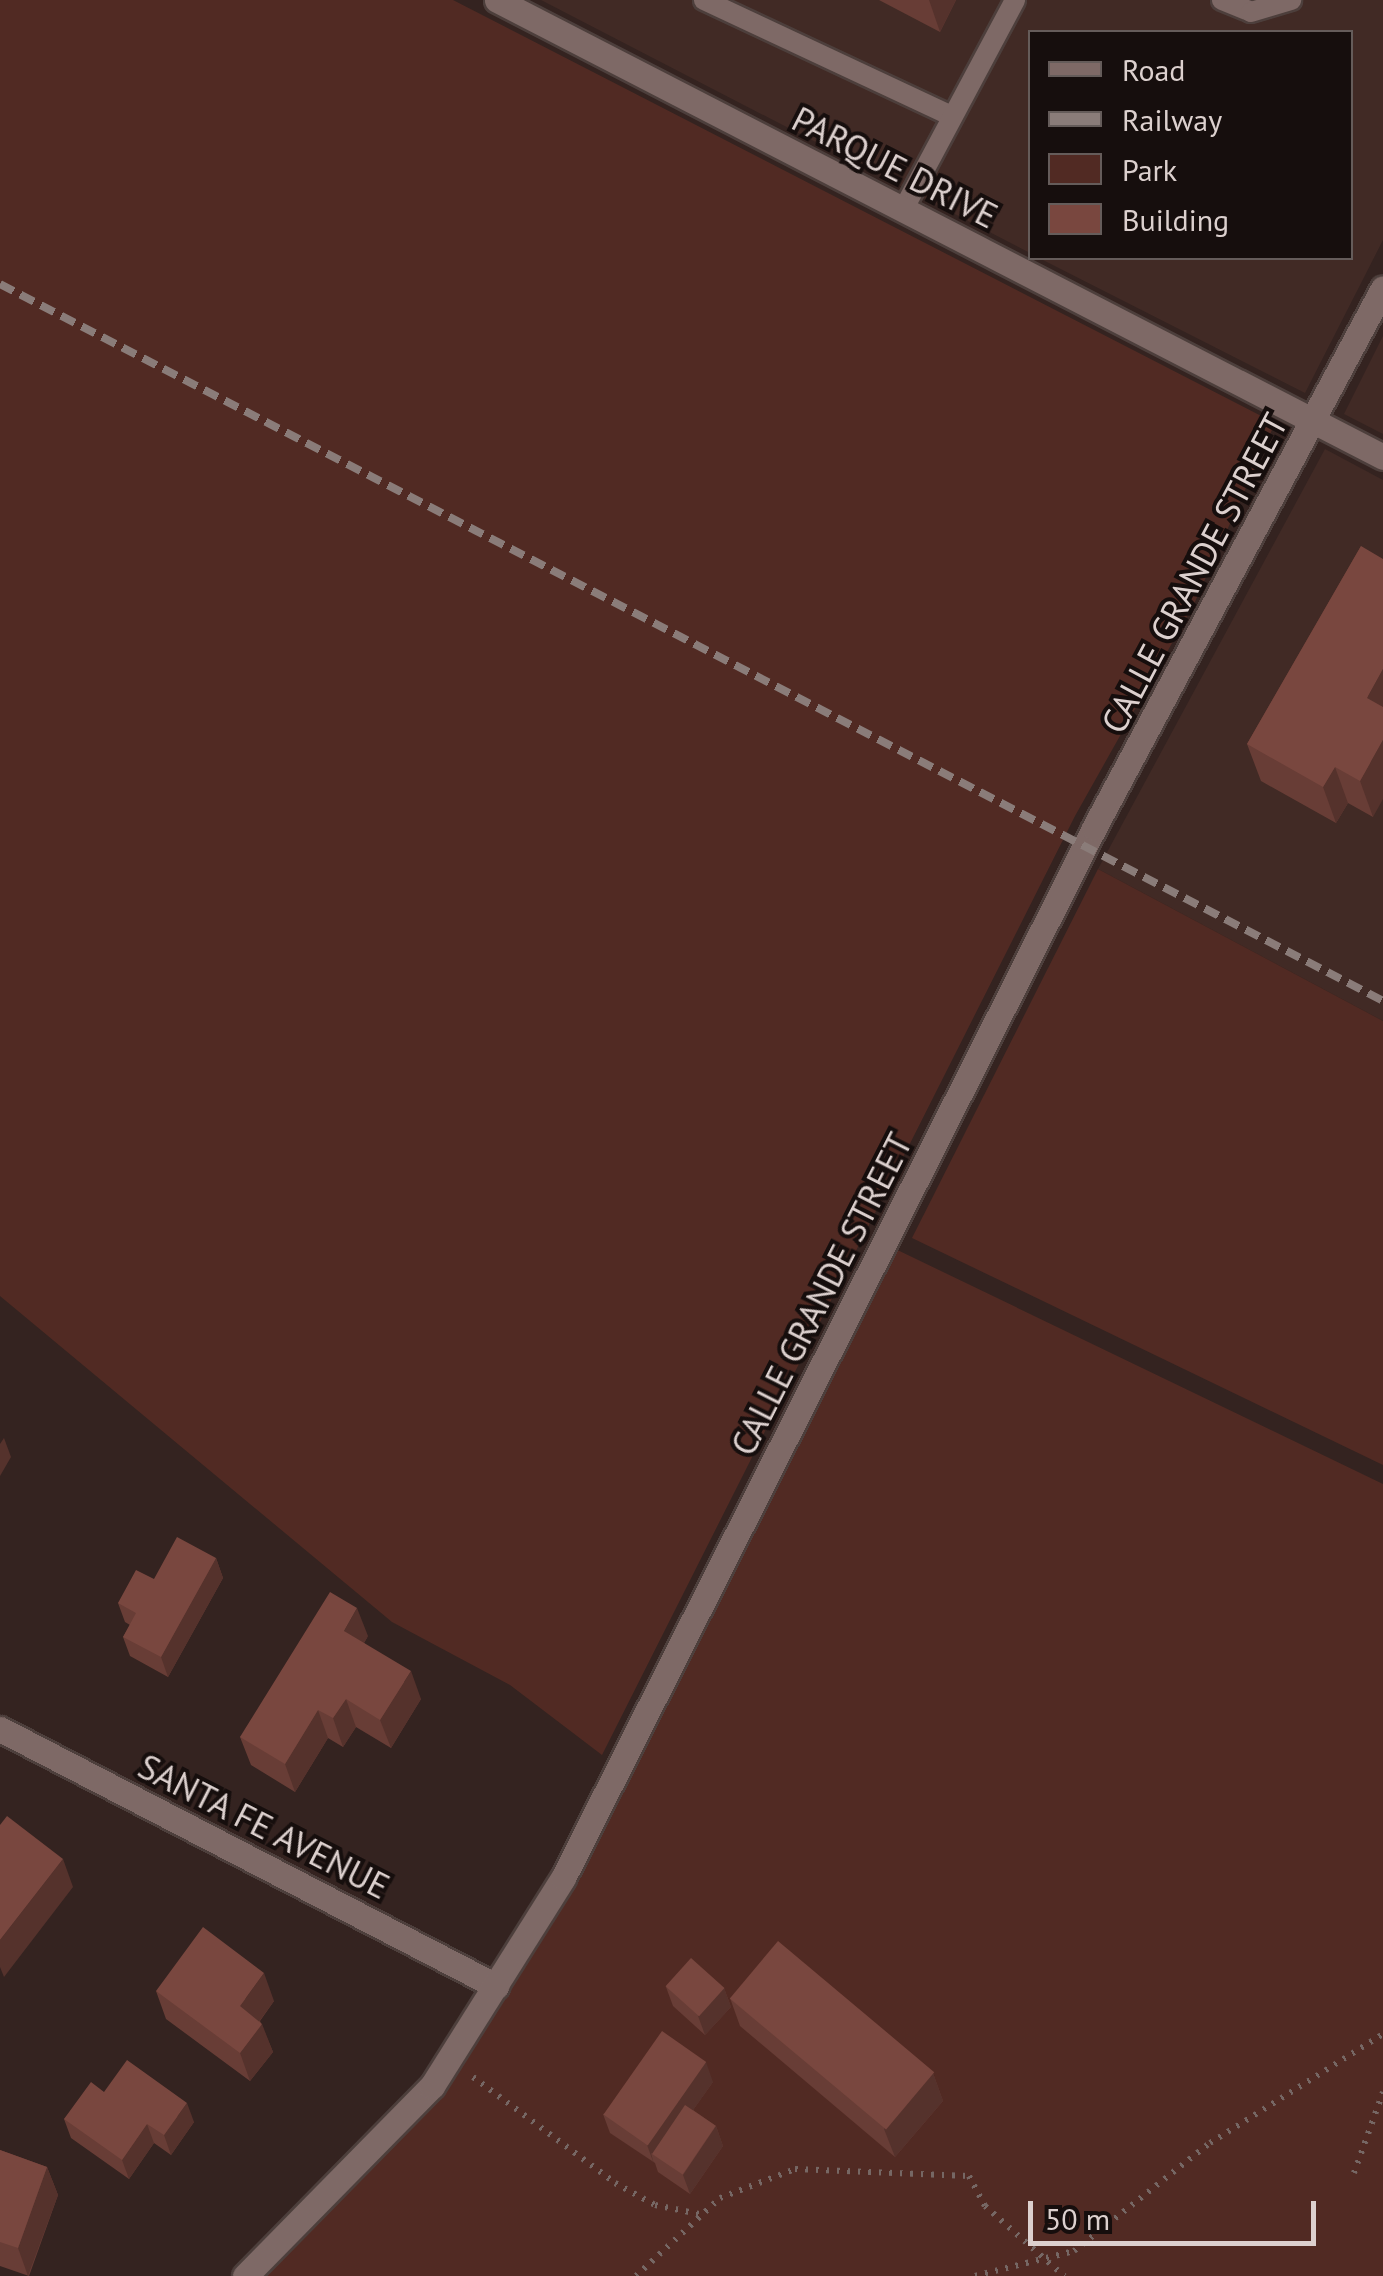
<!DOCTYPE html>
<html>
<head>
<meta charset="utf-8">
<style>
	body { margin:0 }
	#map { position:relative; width:1383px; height:2276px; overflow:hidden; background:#342320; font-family:"PT Sans",sans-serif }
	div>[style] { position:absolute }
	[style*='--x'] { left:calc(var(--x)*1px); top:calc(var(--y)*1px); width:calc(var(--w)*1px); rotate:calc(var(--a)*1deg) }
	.built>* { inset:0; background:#412a25 }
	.green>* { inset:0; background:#512a23 }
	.path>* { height:6px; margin-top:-3px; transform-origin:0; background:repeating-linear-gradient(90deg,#766764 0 2.5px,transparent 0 10.5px) }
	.roads { filter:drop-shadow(2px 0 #4d3f3c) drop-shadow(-2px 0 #4d3f3c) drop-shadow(0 2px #4d3f3c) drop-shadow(0 -2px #4d3f3c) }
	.service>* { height:20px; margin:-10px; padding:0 10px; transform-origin:10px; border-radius:10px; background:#7e6966 }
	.minor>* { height:25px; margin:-12.5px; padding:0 12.5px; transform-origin:12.5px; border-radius:12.5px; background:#7e6966 }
	.tertiary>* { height:25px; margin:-12.5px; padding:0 12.5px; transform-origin:12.5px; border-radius:12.5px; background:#7e6966 }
	.rail>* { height:8px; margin-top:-4px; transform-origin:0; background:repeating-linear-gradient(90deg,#8a7c79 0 15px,transparent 0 23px) }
	.wall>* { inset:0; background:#683d36 }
	.shaded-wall>* { inset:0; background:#55322c }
	.building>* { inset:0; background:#79473f; transform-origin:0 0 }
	span { translate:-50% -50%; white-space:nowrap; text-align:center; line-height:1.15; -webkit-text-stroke:8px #160e0d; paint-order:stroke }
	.street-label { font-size:35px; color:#dcd0ce }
	.legend { position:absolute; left:1028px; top:30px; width:325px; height:230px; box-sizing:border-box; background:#160e0d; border:2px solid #655c5a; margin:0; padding:12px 18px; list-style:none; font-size:30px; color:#dcd0ce }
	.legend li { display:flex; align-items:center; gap:20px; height:50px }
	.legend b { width:50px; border:2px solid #655c5a }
	.scale { position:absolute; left:1028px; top:2201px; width:288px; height:45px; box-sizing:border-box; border:5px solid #dcd0ce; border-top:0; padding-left:12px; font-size:30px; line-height:35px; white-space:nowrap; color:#dcd0ce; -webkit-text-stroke:8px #160e0d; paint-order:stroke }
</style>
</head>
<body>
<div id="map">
	<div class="built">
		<i style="clip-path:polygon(541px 0,1383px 0,1383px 240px,1305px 393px,1039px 258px,1350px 258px,1350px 32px,1030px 32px,1030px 253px)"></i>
		<i style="clip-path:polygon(1383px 336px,1383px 434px,1344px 414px)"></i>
		<i style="clip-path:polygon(1325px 449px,1383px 480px,1383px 1021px,1098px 869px)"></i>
	</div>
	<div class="green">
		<i style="clip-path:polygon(0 0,453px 0,1275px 423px,1194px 604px,1075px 816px,602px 1755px,510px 1685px,392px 1622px,0 1296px)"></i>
		<i style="clip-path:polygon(1098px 869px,1383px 1021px,1383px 1465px,912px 1238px)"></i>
		<i style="clip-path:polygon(885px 1244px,1383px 1484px,1383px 2276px,245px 2276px,458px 2065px)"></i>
	</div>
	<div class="path">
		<i style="--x:473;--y:2077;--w:177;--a:36.7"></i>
		<i style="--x:615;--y:2183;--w:46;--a:28.8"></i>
		<i style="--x:655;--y:2205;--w:45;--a:11.6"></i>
		<i style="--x:1354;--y:2173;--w:86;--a:-70.3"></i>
		<i style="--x:636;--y:2276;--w:115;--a:-42.9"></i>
		<i style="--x:720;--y:2198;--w:80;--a:-21.1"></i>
		<i style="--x:795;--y:2169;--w:174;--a:2.3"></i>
		<i style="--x:969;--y:2176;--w:34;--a:62"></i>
		<i style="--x:985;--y:2206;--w:106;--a:41.5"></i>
		<i style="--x:975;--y:2276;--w:102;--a:-14.2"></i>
		<i style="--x:1074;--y:2251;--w:174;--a:-38.5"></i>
		<i style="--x:1210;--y:2143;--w:204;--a:-32.2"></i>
	</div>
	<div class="roads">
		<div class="service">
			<i style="--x:704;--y:0;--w:274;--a:25.1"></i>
			<i style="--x:1222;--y:0;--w:31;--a:22"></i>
			<i style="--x:1251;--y:12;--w:42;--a:-16.7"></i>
			<i style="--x:903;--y:210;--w:238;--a:-61.9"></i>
		</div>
		<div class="minor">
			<i style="--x:497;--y:0;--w:997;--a:27.28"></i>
			<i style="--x:0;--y:1729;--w:559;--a:27.39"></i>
		</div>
		<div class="tertiary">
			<i style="--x:245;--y:2276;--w:267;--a:-45.5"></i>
			<i style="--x:432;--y:2086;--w:246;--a:-57.8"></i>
			<i style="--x:563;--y:1878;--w:1177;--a:-63.17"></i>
			<i style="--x:1094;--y:828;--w:612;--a:-61.84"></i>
		</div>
	</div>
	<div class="rail">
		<i style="--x:0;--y:284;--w:1558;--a:27.4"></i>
	</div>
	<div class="wall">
		<i style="clip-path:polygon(879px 0,956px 0,940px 32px)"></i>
		<i style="clip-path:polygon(1361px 546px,1373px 817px,1348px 803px,1336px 823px,1261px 781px,1247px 744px)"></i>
		<i style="clip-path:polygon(216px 1558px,223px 1578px,168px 1677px,130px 1656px,123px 1637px,130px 1625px,125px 1622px,118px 1603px,154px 1579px)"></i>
		<i style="clip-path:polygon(368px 1636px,364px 1643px,421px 1699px,391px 1748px,356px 1727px,343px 1747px,328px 1738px,295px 1792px,251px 1765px,240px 1737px)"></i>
		<i style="clip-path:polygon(666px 1987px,724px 1988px,731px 2007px,705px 2035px,673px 2006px)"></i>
		<i style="clip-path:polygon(156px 1991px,274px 2001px,260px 2021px,273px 2052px,250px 2081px,166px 2019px)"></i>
		<i style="clip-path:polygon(730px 1998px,933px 2073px,943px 2101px,895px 2157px,740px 2026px)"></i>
		<i style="clip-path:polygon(713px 2082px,693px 2110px,716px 2126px,723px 2146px,690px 2194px,658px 2172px,655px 2163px,610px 2133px,603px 2114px)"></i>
		<i style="clip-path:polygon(104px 2092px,194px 2122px,171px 2155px,154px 2143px,129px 2179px,71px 2138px,64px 2119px)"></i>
		<i style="clip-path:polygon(0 2150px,47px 2167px,58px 2195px,29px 2276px,0 2266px)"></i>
	</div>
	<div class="shaded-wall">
		<i style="clip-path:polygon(929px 0,956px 0,940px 32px)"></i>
		<i style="clip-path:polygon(1383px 669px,1383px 728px,1367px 698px)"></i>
		<i style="clip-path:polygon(1383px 740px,1383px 799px,1373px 817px,1360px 781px)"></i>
		<i style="clip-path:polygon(1335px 767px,1348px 803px,1336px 823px,1323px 787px)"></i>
		<i style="clip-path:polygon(4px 1438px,11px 1457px,0 1476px,0 1444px)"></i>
		<i style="clip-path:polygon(216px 1558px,223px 1578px,168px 1677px,161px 1657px)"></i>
		<i style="clip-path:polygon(357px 1608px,368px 1636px,354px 1659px,344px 1631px)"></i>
		<i style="clip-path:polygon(411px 1671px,421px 1699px,391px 1748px,380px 1720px)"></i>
		<i style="clip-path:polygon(346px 1699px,356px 1727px,343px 1747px,333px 1718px)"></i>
		<i style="clip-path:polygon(318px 1710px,328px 1738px,295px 1792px,285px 1764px)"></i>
		<i style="clip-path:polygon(63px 1859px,73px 1887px,4px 1977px,0 1967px,0 1940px)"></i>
		<i style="clip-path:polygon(264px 1973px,274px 2001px,250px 2034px,240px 2006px)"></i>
		<i style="clip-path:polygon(724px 1988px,731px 2007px,705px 2035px,698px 2016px)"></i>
		<i style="clip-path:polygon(262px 2024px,273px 2052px,250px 2081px,240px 2053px)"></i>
		<i style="clip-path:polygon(706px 2062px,713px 2082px,659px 2158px,651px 2153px,654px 2164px,647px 2145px)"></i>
		<i style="clip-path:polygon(933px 2073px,943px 2101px,895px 2157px,884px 2129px)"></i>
		<i style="clip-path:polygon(187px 2103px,194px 2122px,171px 2155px,164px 2135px)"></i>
		<i style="clip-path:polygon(147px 2124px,154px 2143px,129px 2179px,122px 2160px)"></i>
		<i style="clip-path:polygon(716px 2126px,723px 2146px,690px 2194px,683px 2175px)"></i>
		<i style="clip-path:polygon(47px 2167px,58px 2195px,28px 2276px,18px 2248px)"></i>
	</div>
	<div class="building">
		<i style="clip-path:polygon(1361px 546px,1383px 559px,1383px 669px,1367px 698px,1383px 707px,1383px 740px,1360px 781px,1335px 767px,1323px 787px,1247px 744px)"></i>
		<i style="clip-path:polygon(177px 1537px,216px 1558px,161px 1657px,123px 1637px,136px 1613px,118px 1603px,136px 1570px,154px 1579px)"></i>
		<i style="clip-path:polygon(330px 1592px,357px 1608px,344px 1631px,411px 1671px,380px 1720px,346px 1699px,333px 1718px,318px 1710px,285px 1764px,240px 1737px)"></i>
		<i style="clip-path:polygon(7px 1816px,63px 1859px,0 1940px,0 1825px)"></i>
		<i style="clip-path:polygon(203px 1927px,264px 1973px,240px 2006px,262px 2024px,240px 2053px,156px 1991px)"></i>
		<i style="left:778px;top:1941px;width:204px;height:75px;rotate:40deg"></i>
		<i style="left:691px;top:1958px;width:45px;height:38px;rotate:42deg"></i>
		<i style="left:662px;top:2031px;width:54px;height:102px;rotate:35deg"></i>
		<i style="clip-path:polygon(127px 2060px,187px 2103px,164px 2135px,147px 2124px,122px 2160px,64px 2119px,91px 2082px,104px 2092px)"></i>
		<i style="left:685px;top:2105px;width:37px;height:59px;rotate:34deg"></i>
		<i style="clip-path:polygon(0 2150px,47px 2167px,18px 2248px,0 2242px)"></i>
	</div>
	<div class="street-label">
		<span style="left:895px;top:167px;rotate:27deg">PARQUE DRIVE</span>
		<span style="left:1194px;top:573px;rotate:-62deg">CALLE GRANDE STREET</span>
		<span style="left:821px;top:1294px;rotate:-63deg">CALLE GRANDE STREET</span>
		<span style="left:264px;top:1826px;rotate:27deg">SANTA FE AVENUE</span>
	</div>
	<ul class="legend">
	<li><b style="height:12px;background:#7e6966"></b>Road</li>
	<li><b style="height:12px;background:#8a7c79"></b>Railway</li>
	<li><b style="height:28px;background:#512a23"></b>Park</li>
	<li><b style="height:28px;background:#79473f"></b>Building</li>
	</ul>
	<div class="scale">50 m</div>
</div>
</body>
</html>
